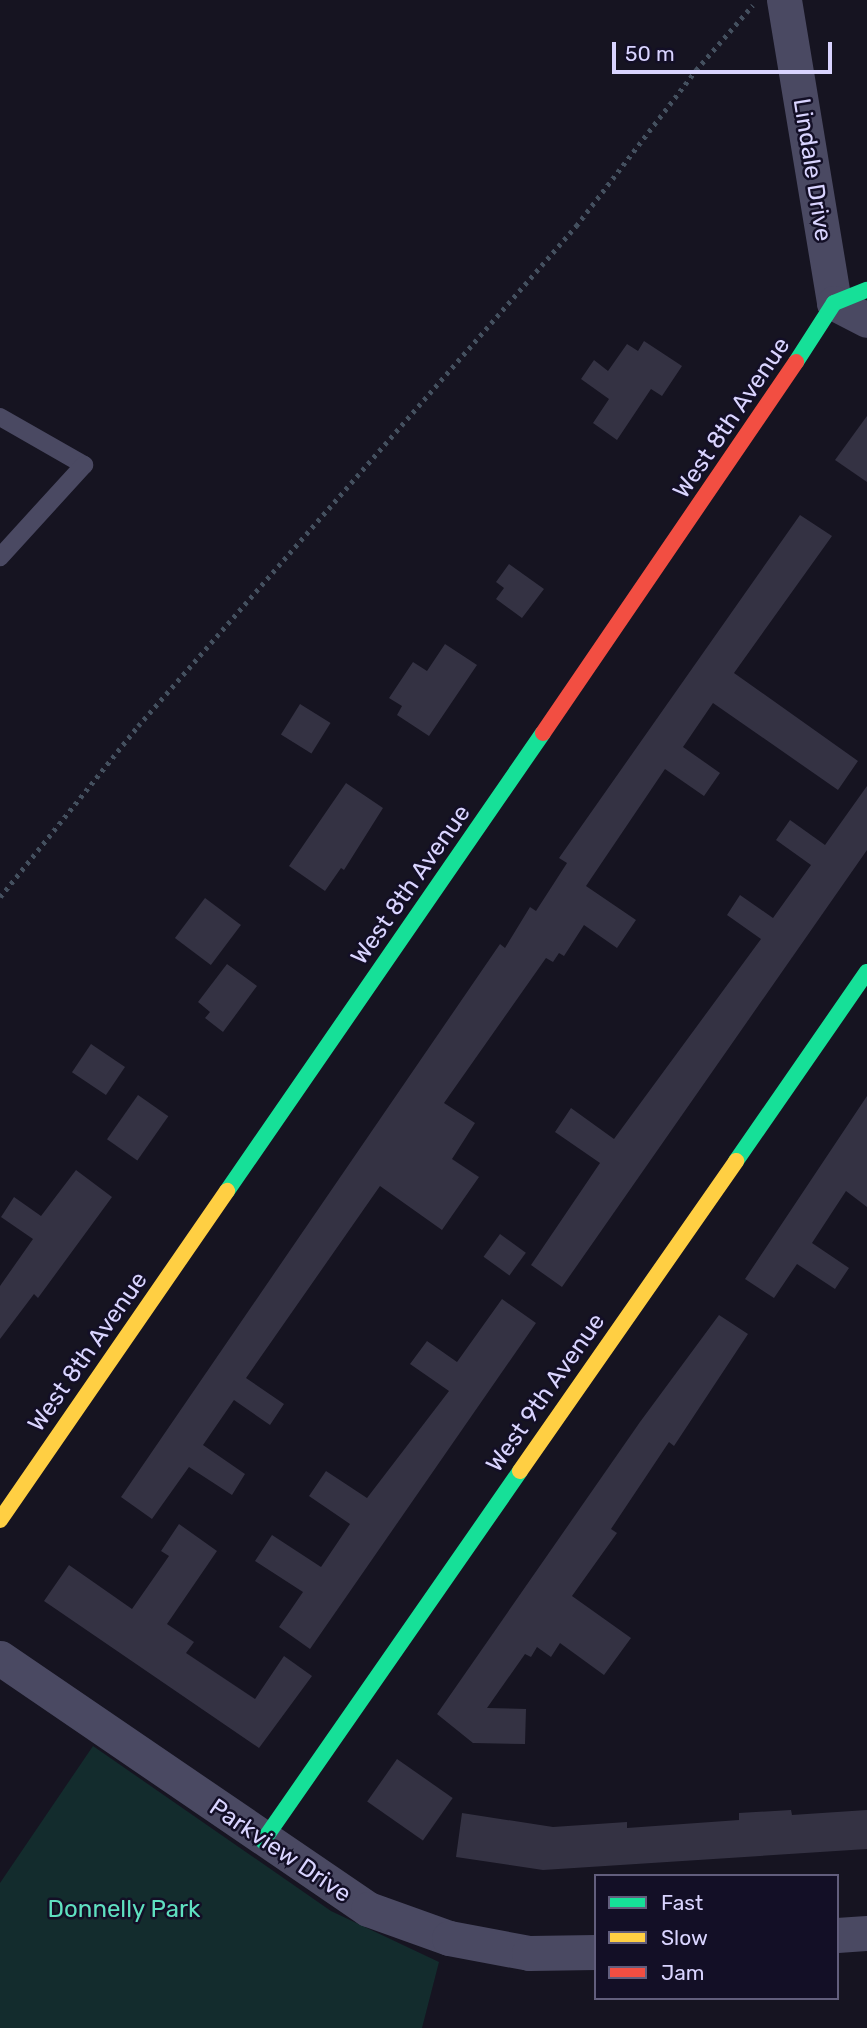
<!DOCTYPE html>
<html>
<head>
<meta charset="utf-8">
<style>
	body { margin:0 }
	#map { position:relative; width:867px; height:2028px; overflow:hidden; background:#161421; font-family:Rubik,sans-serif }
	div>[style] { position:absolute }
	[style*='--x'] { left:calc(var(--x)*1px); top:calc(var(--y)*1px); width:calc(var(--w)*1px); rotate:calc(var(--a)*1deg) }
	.green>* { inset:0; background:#132c2d }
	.building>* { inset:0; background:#343243; transform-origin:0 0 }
	.path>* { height:4.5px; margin-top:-2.25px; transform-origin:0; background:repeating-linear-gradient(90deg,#44505f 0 3.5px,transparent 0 8.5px) }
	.lane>* { height:18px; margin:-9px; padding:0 9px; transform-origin:9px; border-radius:9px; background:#4a4962 }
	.street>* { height:35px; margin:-17.5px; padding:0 17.5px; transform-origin:17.5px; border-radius:17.5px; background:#4a4962 }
	.fast>* { height:16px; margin:-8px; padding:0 8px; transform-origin:8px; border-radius:8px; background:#16e098 }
	.slow>* { height:16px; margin:-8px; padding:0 8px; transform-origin:8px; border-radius:8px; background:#ffcf43 }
	.jam>* { height:16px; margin:-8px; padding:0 8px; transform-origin:8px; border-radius:8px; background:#f24e42 }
	span { translate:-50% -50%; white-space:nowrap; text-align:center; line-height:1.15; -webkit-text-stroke:5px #130f26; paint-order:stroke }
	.street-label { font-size:24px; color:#d9d4ff }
	.park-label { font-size:24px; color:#5fe0c0 }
	.legend { position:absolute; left:594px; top:1874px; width:245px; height:126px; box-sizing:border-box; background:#130f26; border:2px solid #625e7d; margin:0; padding:9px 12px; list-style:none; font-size:21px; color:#d9d4ff }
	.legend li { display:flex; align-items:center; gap:14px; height:35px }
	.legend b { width:35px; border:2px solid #625e7d }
	.scale { position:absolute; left:612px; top:42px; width:220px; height:32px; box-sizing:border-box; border:4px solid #d9d4ff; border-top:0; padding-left:9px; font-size:21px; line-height:24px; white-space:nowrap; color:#d9d4ff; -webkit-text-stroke:5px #130f26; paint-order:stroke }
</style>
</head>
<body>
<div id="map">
	<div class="green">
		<i style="clip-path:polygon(93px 1746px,331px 1911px,439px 1962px,422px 2028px,0 2028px,0 1883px)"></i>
	</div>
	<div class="building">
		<i style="clip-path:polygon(644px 341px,682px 366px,662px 396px,651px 389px,617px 440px,593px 423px,609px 399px,581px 379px,594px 360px,608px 371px,627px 344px,638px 351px)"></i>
		<i style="clip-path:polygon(867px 416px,867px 482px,835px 460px)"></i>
		<i style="clip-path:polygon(800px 515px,832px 536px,734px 673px,858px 761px,838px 790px,713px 703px,683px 747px,720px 773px,704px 796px,665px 769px,586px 886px,636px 920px,617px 948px,584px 925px,564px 956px,559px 953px,553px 962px,546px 958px,444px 1103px,475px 1123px,452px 1159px,479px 1177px,442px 1230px,380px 1186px,246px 1378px,284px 1404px,270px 1425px,234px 1400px,203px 1445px,245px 1474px,232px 1495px,189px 1467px,152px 1519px,121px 1497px,500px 944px,505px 948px,530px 907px,536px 911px,567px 863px,559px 858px)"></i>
		<i style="clip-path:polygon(509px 564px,544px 589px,522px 618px,496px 599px,504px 588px,496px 582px)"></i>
		<i style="clip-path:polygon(445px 644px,477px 665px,429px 736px,397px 715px,402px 706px,389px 698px,413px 662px,427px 671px)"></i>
		<i style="left:300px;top:704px;width:36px;height:36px;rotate:32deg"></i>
		<i style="clip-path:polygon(346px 783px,383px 808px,344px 870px,341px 868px,325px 891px,289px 866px)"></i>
		<i style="clip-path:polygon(867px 786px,867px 850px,562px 1287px,531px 1265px,600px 1163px,555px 1132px,571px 1108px,614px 1139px,761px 939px,727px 915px,740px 895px,773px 918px,811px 865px,776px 840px,790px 820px,825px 845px)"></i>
		<i style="left:205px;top:898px;width:45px;height:50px;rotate:37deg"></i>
		<i style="clip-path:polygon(227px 964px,257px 986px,223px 1032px,205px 1018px,210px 1012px,198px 1002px)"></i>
		<i style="left:91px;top:1044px;width:41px;height:34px;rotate:34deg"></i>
		<i style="left:138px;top:1095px;width:37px;height:54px;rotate:35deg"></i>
		<i style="clip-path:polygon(867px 1096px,867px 1207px,846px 1191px,812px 1243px,849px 1268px,835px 1289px,797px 1264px,774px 1298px,745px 1279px)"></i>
		<i style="clip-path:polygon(76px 1170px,112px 1197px,38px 1298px,34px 1294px,0 1339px,0 1286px,33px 1239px,1px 1217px,14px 1197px,41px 1216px)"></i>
		<i style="left:500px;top:1234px;width:32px;height:28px;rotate:36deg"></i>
		<i style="clip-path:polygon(502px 1299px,536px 1323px,310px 1649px,279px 1627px,303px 1592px,255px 1561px,272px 1535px,321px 1567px,350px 1524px,309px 1496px,326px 1471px,367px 1498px,449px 1391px,410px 1364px,427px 1341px,457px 1362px)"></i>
		<i style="clip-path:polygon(719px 1315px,748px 1334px,674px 1446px,669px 1442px,611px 1529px,617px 1533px,572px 1596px,631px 1638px,604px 1675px,560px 1643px,551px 1657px,537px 1647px,531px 1657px,525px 1654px,487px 1708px,526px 1709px,525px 1744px,473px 1743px,437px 1714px,640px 1422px)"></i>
		<i style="clip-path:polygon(179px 1524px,217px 1551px,167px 1624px,194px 1642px,186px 1653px,255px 1699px,284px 1656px,312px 1676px,259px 1748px,44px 1601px,69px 1565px,132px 1609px,169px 1556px,161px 1551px)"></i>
		<i style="left:397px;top:1759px;width:68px;height:52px;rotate:35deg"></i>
		<i style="clip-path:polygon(791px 1810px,792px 1815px,867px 1810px,867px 1849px,543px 1870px,456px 1857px,462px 1813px,553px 1827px,627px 1822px,627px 1828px,739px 1820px,739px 1813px)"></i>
	</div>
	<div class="path">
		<i style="--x:0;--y:897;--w:220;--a:-51.1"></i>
		<i style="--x:138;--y:726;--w:665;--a:-48.78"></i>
		<i style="--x:576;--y:226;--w:197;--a:-52.4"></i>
		<i style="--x:696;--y:70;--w:86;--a:-48.8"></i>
	</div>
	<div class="lane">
		<i style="--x:0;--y:417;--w:97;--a:29.7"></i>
		<i style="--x:84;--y:465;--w:125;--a:132.4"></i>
	</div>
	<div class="street">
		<i style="--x:784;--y:0;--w:307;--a:80.6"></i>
		<i style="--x:834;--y:303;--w:37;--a:27"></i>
		<i style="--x:0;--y:1658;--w:445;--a:34.3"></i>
		<i style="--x:368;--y:1909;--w:86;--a:19.7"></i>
		<i style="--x:449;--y:1938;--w:81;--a:10.6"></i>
		<i style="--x:529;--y:1953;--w:67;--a:-0.9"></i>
		<i style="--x:837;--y:1935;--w:30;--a:-4"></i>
	</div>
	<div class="fast">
		<i style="--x:796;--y:362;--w:70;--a:-57.2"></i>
		<i style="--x:834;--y:303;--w:35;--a:-22"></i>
		<i style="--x:736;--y:1161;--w:230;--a:-55.3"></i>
		<i style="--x:227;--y:1191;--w:556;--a:-55.4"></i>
		<i style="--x:263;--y:1841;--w:450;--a:-55.2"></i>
	</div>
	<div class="slow">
		<i style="--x:520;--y:1471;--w:378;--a:-55.1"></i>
		<i style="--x:0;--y:1520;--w:400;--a:-55.4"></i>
	</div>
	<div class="jam">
		<i style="--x:543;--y:733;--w:449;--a:-55.7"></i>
	</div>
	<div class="street-label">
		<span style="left:812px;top:170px;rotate:81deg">Lindale Drive</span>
		<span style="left:732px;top:418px;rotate:-56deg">West 8th Avenue</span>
		<span style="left:411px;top:885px;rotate:-55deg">West 8th Avenue</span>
		<span style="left:88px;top:1352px;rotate:-55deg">West 8th Avenue</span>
		<span style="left:546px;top:1393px;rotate:-55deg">West 9th Avenue</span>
		<span style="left:280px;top:1851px;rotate:34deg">Parkview Drive</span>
	</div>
	<div class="park-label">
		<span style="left:124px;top:1910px">Donnelly Park</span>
	</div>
	<ul class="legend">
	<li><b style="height:9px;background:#16e098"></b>Fast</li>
	<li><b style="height:9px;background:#ffcf43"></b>Slow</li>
	<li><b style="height:9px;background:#f24e42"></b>Jam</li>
	</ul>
	<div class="scale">50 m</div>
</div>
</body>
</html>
